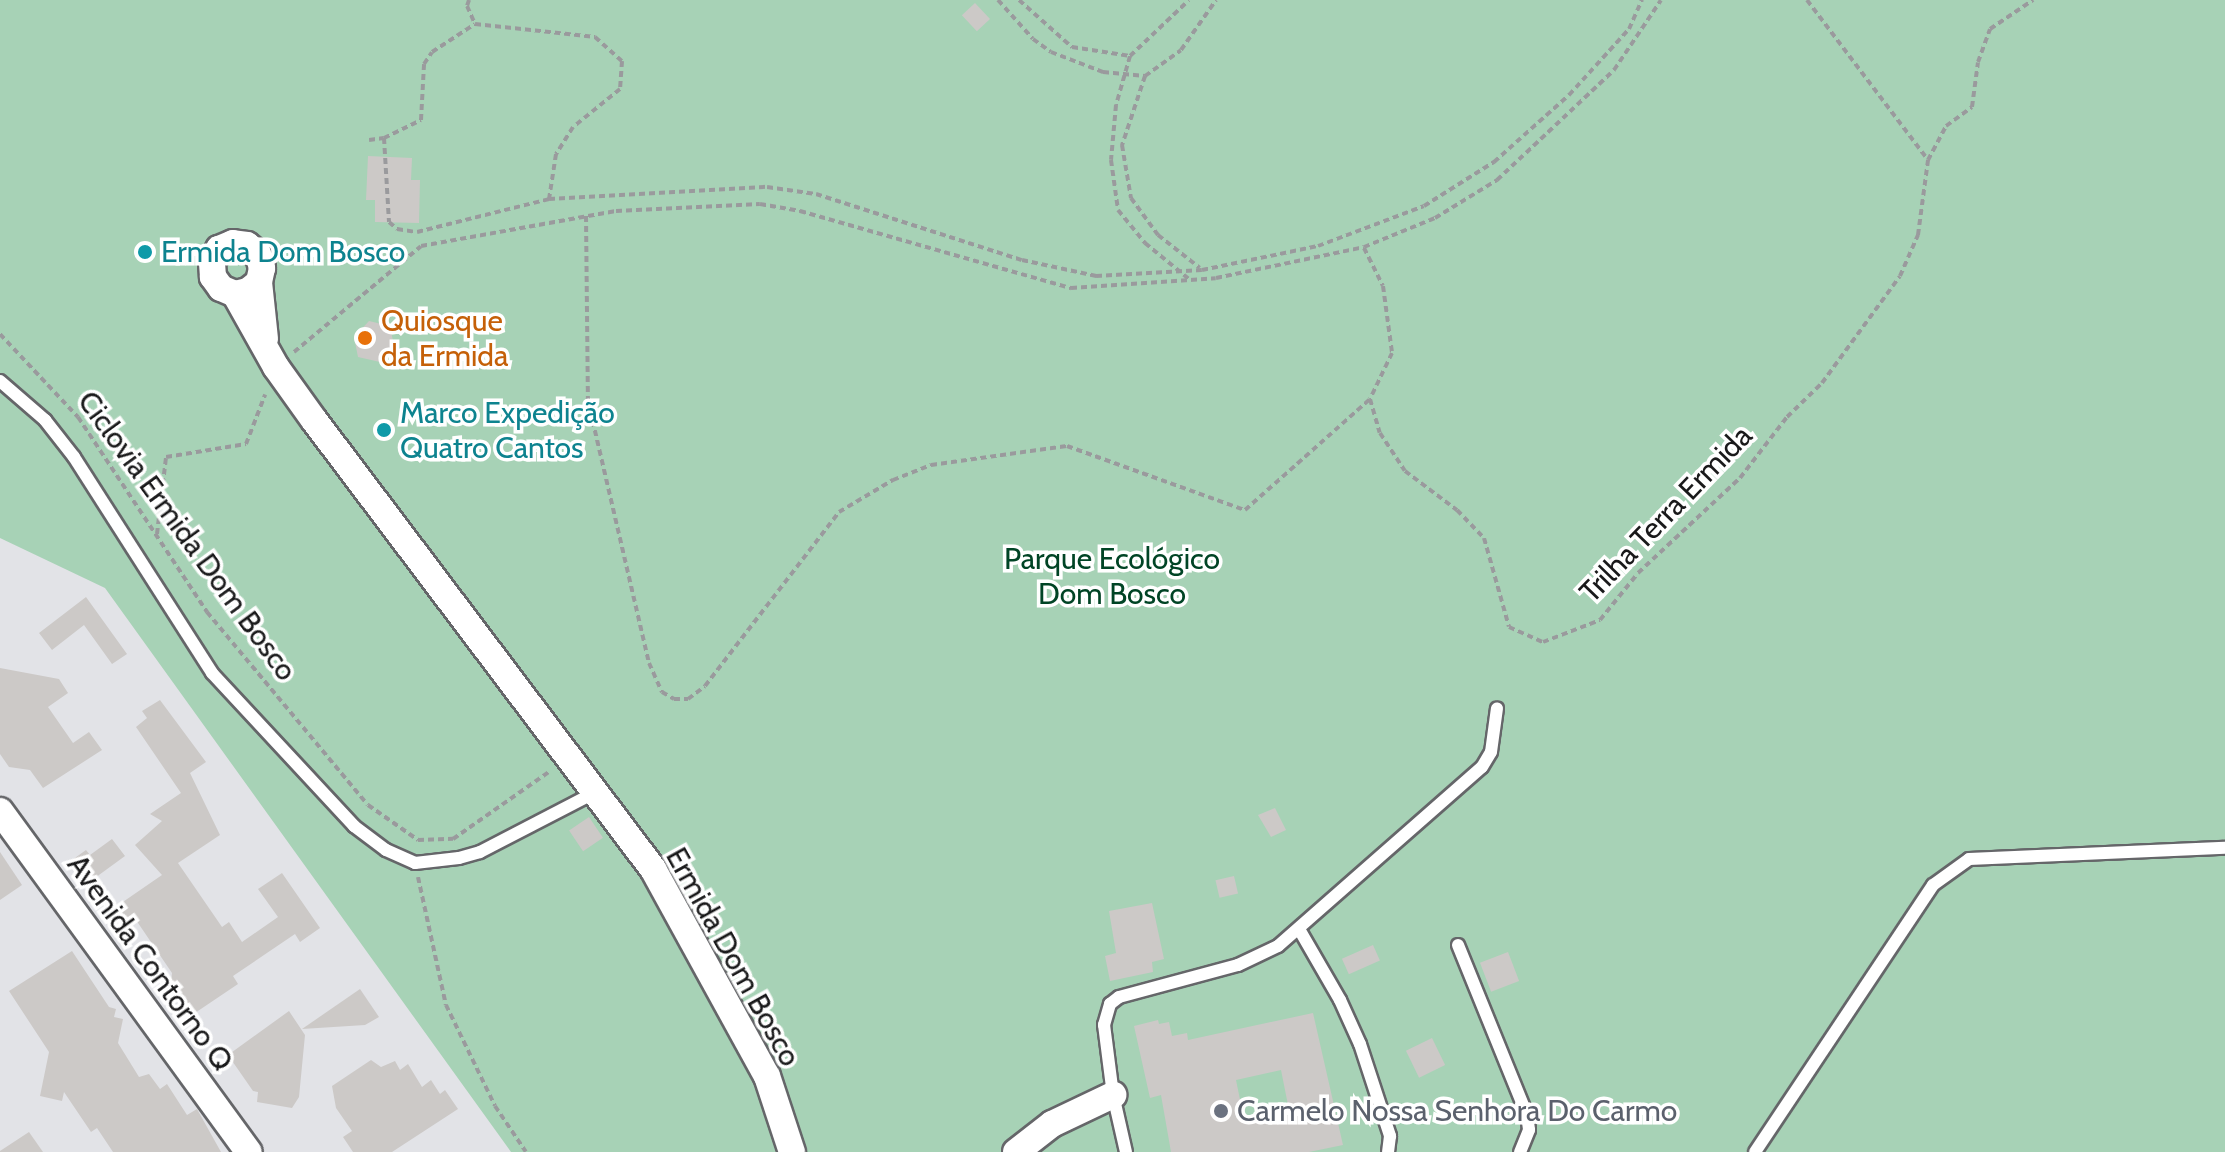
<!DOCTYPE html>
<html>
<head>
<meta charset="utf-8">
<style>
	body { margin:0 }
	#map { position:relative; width:2225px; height:1152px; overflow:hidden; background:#e2e3e7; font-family:Cabin,sans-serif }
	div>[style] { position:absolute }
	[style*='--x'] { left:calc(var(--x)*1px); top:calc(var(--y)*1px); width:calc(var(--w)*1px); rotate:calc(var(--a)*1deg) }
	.green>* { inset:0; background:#a7d2b6 }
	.building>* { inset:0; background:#ccc9c7; transform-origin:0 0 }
	.path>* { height:4px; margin-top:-2px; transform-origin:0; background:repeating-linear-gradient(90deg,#9a9a9d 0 6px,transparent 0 10px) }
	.roads { filter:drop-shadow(2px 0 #656669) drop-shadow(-2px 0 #656669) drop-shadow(0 2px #656669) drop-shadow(0 -2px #656669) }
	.lane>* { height:12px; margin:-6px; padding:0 6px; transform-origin:6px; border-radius:6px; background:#fff }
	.street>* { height:26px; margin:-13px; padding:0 13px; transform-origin:13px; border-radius:13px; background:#fff }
	.dots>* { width:22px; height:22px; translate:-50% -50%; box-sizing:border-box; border:4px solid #fff; border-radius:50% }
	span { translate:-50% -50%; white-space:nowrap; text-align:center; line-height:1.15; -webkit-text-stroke:7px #fff; paint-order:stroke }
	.culture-label { font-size:30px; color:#0d838f }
	.left { translate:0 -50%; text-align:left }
	.food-label { font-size:30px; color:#c56008 }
	.street-label { font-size:30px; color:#19191a }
	.park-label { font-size:30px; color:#004425 }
	.worship-label { font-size:30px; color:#5b616d }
</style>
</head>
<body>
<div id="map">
	<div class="green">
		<i style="clip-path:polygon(0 0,2225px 0,2225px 1152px,511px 1152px,105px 588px,0 538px)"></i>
	</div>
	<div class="building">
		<i style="left:975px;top:3px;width:22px;height:18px;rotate:47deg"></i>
		<i style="clip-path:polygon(368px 156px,412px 158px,411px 180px,420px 180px,419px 223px,375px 222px,375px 200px,366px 200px)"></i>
		<i style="clip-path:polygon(369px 321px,390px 326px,394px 346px,380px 362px,358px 357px,354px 337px)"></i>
		<i style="clip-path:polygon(86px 597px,127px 654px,112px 664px,84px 625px,52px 650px,39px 633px)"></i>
		<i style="clip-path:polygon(0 668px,59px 679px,68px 693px,48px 707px,73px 743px,89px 732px,102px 750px,43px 788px,30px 770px,9px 767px,0 754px)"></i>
		<i style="clip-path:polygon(160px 700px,206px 762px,190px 773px,220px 835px,178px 863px,222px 927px,229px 922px,242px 942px,278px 917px,258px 889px,282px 873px,320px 928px,300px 942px,295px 934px,233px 976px,238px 984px,189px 1017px,179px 1001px,182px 999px,171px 982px,172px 973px,136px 920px,129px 924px,117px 906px,162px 875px,135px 845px,162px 821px,150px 814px,181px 793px,136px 727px,147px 718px,142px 711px)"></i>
		<i style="clip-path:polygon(1275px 808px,1286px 830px,1271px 837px,1258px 815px)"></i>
		<i style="left:589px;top:817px;width:25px;height:24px;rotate:56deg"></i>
		<i style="clip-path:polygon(112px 839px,125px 856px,88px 883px,72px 860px,86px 850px,90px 855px)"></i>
		<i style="clip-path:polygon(0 852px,22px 885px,0 900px)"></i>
		<i style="left:1234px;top:876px;width:18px;height:19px;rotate:77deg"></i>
		<i style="clip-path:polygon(1152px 903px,1164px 959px,1152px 962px,1153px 972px,1110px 981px,1105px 956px,1116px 953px,1109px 911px)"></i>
		<i style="left:1373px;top:945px;width:17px;height:34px;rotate:66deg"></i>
		<i style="clip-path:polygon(72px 951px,109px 1007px,116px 1009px,114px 1017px,123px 1019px,118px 1043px,139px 1077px,149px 1074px,160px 1089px,167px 1084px,187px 1115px,197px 1109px,221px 1152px,113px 1152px,97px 1128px,91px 1132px,64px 1092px,62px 1101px,40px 1096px,49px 1052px,9px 991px)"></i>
		<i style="left:1508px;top:952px;width:31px;height:30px;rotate:69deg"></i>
		<i style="clip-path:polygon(360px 989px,379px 1017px,365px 1025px,302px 1029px)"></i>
		<i style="clip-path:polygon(289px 1011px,305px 1035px,299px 1097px,292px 1108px,257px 1102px,258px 1092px,253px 1091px,228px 1055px)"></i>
		<i style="clip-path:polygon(evenodd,1313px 1013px,1343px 1145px,1309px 1152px,1171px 1152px,1161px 1095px,1150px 1098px,1134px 1026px,1158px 1020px,1159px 1024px,1169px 1022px,1172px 1036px,1187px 1033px,1188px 1040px,1313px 1013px,1281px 1070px,1290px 1115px,1245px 1124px,1236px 1080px,1281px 1070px)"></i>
		<i style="left:1432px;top:1038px;width:30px;height:29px;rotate:64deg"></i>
		<i style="clip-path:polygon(371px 1060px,381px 1067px,395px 1061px,400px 1070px,408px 1064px,422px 1087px,431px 1080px,440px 1094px,445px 1090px,458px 1109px,392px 1152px,353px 1152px,343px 1137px,352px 1131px,336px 1108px,332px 1086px)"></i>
		<i style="clip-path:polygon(29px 1132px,43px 1152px,0 1152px,0 1151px)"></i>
	</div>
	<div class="path">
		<i style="--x:469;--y:0;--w:6;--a:108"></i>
		<i style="--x:467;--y:6;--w:20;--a:66"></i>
		<i style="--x:998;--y:0;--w:52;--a:48.1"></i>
		<i style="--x:1033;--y:39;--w:22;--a:36"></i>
		<i style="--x:1051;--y:52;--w:56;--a:21"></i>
		<i style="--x:1103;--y:72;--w:42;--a:5.4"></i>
		<i style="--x:1145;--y:76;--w:44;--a:-35.8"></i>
		<i style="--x:1181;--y:50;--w:61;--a:-55"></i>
		<i style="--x:1019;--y:0;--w:71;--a:41.6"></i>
		<i style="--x:1072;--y:47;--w:59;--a:8.8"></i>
		<i style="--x:1130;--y:56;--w:81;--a:-43.5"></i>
		<i style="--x:1807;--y:0;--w:201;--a:52.9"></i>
		<i style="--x:1130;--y:56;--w:51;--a:105.9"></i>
		<i style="--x:1116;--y:105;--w:55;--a:95.2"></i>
		<i style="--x:1111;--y:160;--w:50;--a:82"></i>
		<i style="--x:1118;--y:210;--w:43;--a:50.7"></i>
		<i style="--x:1145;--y:243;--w:58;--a:39.4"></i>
		<i style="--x:1145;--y:76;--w:73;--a:108.4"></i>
		<i style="--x:1122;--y:145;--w:54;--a:80.4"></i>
		<i style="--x:1131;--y:198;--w:46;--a:53.9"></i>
		<i style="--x:1158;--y:235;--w:53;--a:38.2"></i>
		<i style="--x:384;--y:138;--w:84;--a:86.6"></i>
		<i style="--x:389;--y:222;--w:11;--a:41"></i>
		<i style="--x:397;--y:229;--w:20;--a:9"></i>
		<i style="--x:417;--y:232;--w:136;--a:-14"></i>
		<i style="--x:549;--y:199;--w:218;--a:-3.2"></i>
		<i style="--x:767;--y:187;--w:49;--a:8.1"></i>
		<i style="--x:816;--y:194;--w:216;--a:17.8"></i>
		<i style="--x:1022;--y:260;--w:76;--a:12.2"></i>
		<i style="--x:1096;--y:276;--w:106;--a:-3.2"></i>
		<i style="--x:1202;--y:270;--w:118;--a:-11.7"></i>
		<i style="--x:1318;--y:246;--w:113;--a:-20.7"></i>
		<i style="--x:1424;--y:206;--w:83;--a:-32.2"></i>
		<i style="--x:1494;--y:162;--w:101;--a:-41.8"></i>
		<i style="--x:1569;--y:95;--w:89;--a:-47.7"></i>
		<i style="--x:1629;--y:29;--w:32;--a:-66"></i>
		<i style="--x:369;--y:140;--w:15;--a:-8"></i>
		<i style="--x:384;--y:138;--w:41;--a:-25.9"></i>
		<i style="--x:421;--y:120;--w:56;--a:-86.9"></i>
		<i style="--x:424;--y:64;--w:14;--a:-56"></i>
		<i style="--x:432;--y:52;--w:51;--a:-33.1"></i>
		<i style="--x:475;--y:24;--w:121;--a:6.2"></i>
		<i style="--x:595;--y:37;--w:36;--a:42"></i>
		<i style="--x:622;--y:61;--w:28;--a:94"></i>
		<i style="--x:620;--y:89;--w:60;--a:141"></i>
		<i style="--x:573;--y:127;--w:32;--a:122"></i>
		<i style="--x:556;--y:154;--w:46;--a:98.8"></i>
		<i style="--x:586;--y:216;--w:185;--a:89.4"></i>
		<i style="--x:588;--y:401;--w:269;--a:76.9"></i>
		<i style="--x:649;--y:663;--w:32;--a:66"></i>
		<i style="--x:662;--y:692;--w:14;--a:30"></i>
		<i style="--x:674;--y:699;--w:14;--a:0"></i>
		<i style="--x:688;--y:699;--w:21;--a:-37"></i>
		<i style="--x:705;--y:686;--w:220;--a:-52.4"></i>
		<i style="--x:839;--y:512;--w:63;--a:-30.7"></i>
		<i style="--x:893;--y:480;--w:41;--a:-21.5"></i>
		<i style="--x:931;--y:465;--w:137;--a:-8"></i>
		<i style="--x:1067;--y:446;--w:189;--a:19.8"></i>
		<i style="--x:1245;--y:510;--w:167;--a:-41.6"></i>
		<i style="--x:1364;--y:248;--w:42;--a:63.4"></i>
		<i style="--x:1383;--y:286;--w:68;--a:82.3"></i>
		<i style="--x:1392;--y:353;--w:51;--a:115.6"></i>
		<i style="--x:1370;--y:399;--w:35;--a:74"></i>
		<i style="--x:1380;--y:433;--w:45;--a:56.7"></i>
		<i style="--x:1405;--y:471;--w:65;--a:36.9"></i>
		<i style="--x:1457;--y:510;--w:39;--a:46"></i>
		<i style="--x:1484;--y:538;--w:92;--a:74.3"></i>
		<i style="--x:1509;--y:627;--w:37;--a:24"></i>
		<i style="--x:1543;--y:642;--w:61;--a:-21.1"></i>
		<i style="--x:1600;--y:620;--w:60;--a:-51"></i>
		<i style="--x:1638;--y:573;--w:139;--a:-43"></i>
		<i style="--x:1740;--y:478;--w:77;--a:-52.4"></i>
		<i style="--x:1787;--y:417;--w:49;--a:-44.2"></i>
		<i style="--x:1822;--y:383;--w:132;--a:-53.9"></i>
		<i style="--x:1900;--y:276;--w:45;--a:-66.3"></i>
		<i style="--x:1918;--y:235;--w:76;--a:-82.4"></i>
		<i style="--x:1928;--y:160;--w:38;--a:-62"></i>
		<i style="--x:1946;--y:126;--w:32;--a:-36"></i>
		<i style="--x:1972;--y:107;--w:45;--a:-82.4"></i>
		<i style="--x:1978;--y:62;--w:35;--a:-70"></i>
		<i style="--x:1990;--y:29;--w:52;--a:-34"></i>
		<i style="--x:0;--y:334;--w:114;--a:46.8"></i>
		<i style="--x:78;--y:417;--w:234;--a:56.5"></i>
		<i style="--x:207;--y:612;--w:251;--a:50.2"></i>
		<i style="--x:368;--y:805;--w:61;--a:35"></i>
		<i style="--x:418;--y:840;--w:35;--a:-2"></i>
		<i style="--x:453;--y:839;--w:118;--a:-35"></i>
		<i style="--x:294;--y:352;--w:165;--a:-39.8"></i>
		<i style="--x:421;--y:246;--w:198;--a:-10.2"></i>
		<i style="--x:616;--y:211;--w:144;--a:-2.8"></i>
		<i style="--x:760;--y:204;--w:41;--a:9.9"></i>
		<i style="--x:800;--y:211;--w:282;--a:15.9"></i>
		<i style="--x:1071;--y:288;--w:145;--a:-3.9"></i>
		<i style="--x:1216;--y:278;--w:151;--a:-11.8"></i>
		<i style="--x:1364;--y:247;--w:77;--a:-22.2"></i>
		<i style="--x:1435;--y:218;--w:73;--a:-31.5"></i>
		<i style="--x:1497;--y:180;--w:161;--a:-43.2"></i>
		<i style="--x:1614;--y:70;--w:84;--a:-56.1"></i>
		<i style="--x:157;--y:534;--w:78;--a:-83.3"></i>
		<i style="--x:166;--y:457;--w:81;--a:-9.2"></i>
		<i style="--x:246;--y:444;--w:53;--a:-68.8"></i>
		<i style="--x:418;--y:877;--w:131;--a:77.7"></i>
		<i style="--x:446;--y:1005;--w:112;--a:64.1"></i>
		<i style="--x:495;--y:1106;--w:55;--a:56"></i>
	</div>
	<div class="roads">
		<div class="lane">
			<i style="--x:0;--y:381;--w:60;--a:40.9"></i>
			<i style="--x:45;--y:420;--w:47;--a:51.9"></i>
			<i style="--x:74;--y:457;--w:256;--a:57.4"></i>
			<i style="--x:212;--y:673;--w:209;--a:47.1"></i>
			<i style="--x:354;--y:826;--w:40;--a:37"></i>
			<i style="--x:386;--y:850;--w:32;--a:24"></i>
			<i style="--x:415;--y:863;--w:44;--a:-6.5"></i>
			<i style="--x:459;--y:858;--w:22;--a:-16"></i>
			<i style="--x:480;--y:852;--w:128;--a:-27.4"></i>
			<i style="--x:1299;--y:929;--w:82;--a:60"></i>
			<i style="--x:1340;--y:1000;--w:48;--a:65.6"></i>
			<i style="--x:1360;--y:1044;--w:97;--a:71.9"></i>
			<i style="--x:1390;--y:1136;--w:16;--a:97"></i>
			<i style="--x:1458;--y:945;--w:183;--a:67.9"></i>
			<i style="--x:1527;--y:1115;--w:15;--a:82"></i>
			<i style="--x:1529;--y:1130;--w:24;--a:112"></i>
			<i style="--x:1126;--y:1152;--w:58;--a:-102.8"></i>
			<i style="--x:1113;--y:1095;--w:71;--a:-97.3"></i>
			<i style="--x:1104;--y:1025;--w:22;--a:-74"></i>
			<i style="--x:1110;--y:1004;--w:11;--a:-38"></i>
			<i style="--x:1119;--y:997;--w:123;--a:-15.1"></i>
			<i style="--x:1238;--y:965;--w:44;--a:-25.4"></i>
			<i style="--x:1278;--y:946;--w:271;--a:-41.3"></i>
			<i style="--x:1482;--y:767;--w:17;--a:-59"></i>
			<i style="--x:1491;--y:752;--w:44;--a:-82.2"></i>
			<i style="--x:1755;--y:1152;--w:321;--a:-56.3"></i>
			<i style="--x:1933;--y:885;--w:44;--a:-35.8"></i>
			<i style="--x:1969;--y:859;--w:256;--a:-2.5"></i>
		</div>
		<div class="street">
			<i style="--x:259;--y:282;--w:14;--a:141"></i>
			<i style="--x:248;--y:291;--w:13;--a:167"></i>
			<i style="--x:235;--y:294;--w:15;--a:-157"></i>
			<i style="--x:221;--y:288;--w:14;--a:-126"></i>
			<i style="--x:213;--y:277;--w:15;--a:-94"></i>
			<i style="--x:212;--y:262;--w:15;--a:-62"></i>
			<i style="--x:219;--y:249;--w:15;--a:-23"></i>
			<i style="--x:233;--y:243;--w:14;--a:8"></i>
			<i style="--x:247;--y:245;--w:14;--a:39"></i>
			<i style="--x:258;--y:254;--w:15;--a:74"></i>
			<i style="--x:262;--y:268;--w:14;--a:102"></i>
			<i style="--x:259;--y:282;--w:57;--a:84"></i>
			<i style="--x:235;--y:294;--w:84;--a:60.7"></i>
			<i style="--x:276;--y:367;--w:65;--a:54.4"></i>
			<i style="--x:314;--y:420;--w:563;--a:52.95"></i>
			<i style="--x:653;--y:869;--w:236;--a:61.2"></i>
			<i style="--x:767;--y:1076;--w:80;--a:71.8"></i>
			<i style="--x:0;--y:811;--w:422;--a:53.9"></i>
			<i style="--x:1016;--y:1152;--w:46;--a:-37.9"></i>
			<i style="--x:1052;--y:1124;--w:68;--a:-25.4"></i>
		</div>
	</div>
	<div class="dots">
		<i style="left:145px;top:252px;background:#0f9aa8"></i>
		<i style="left:365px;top:338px;background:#e8710a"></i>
		<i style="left:384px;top:430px;background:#0f9aa8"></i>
		<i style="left:1221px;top:1111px;background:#6b7280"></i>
	</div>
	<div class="culture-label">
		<span class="left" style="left:161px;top:252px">Ermida Dom Bosco</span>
		<span class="left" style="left:400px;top:430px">Marco Expedição<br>Quatro Cantos</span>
	</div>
	<div class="food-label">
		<span class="left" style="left:381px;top:338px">Quiosque<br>da Ermida</span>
	</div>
	<div class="street-label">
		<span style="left:1666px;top:514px;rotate:-46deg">Trilha Terra Ermida</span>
		<span style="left:187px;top:536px;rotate:54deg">Ciclovia Ermida Dom Bosco</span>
		<span style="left:733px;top:957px;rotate:61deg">Ermida Dom Bosco</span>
		<span style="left:150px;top:963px;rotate:54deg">Avenida Contorno Q</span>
	</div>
	<div class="park-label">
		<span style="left:1112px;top:576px">Parque Ecológico<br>Dom Bosco</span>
	</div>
	<div class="worship-label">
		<span class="left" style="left:1237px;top:1111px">Carmelo Nossa Senhora Do Carmo</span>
	</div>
</div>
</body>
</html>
